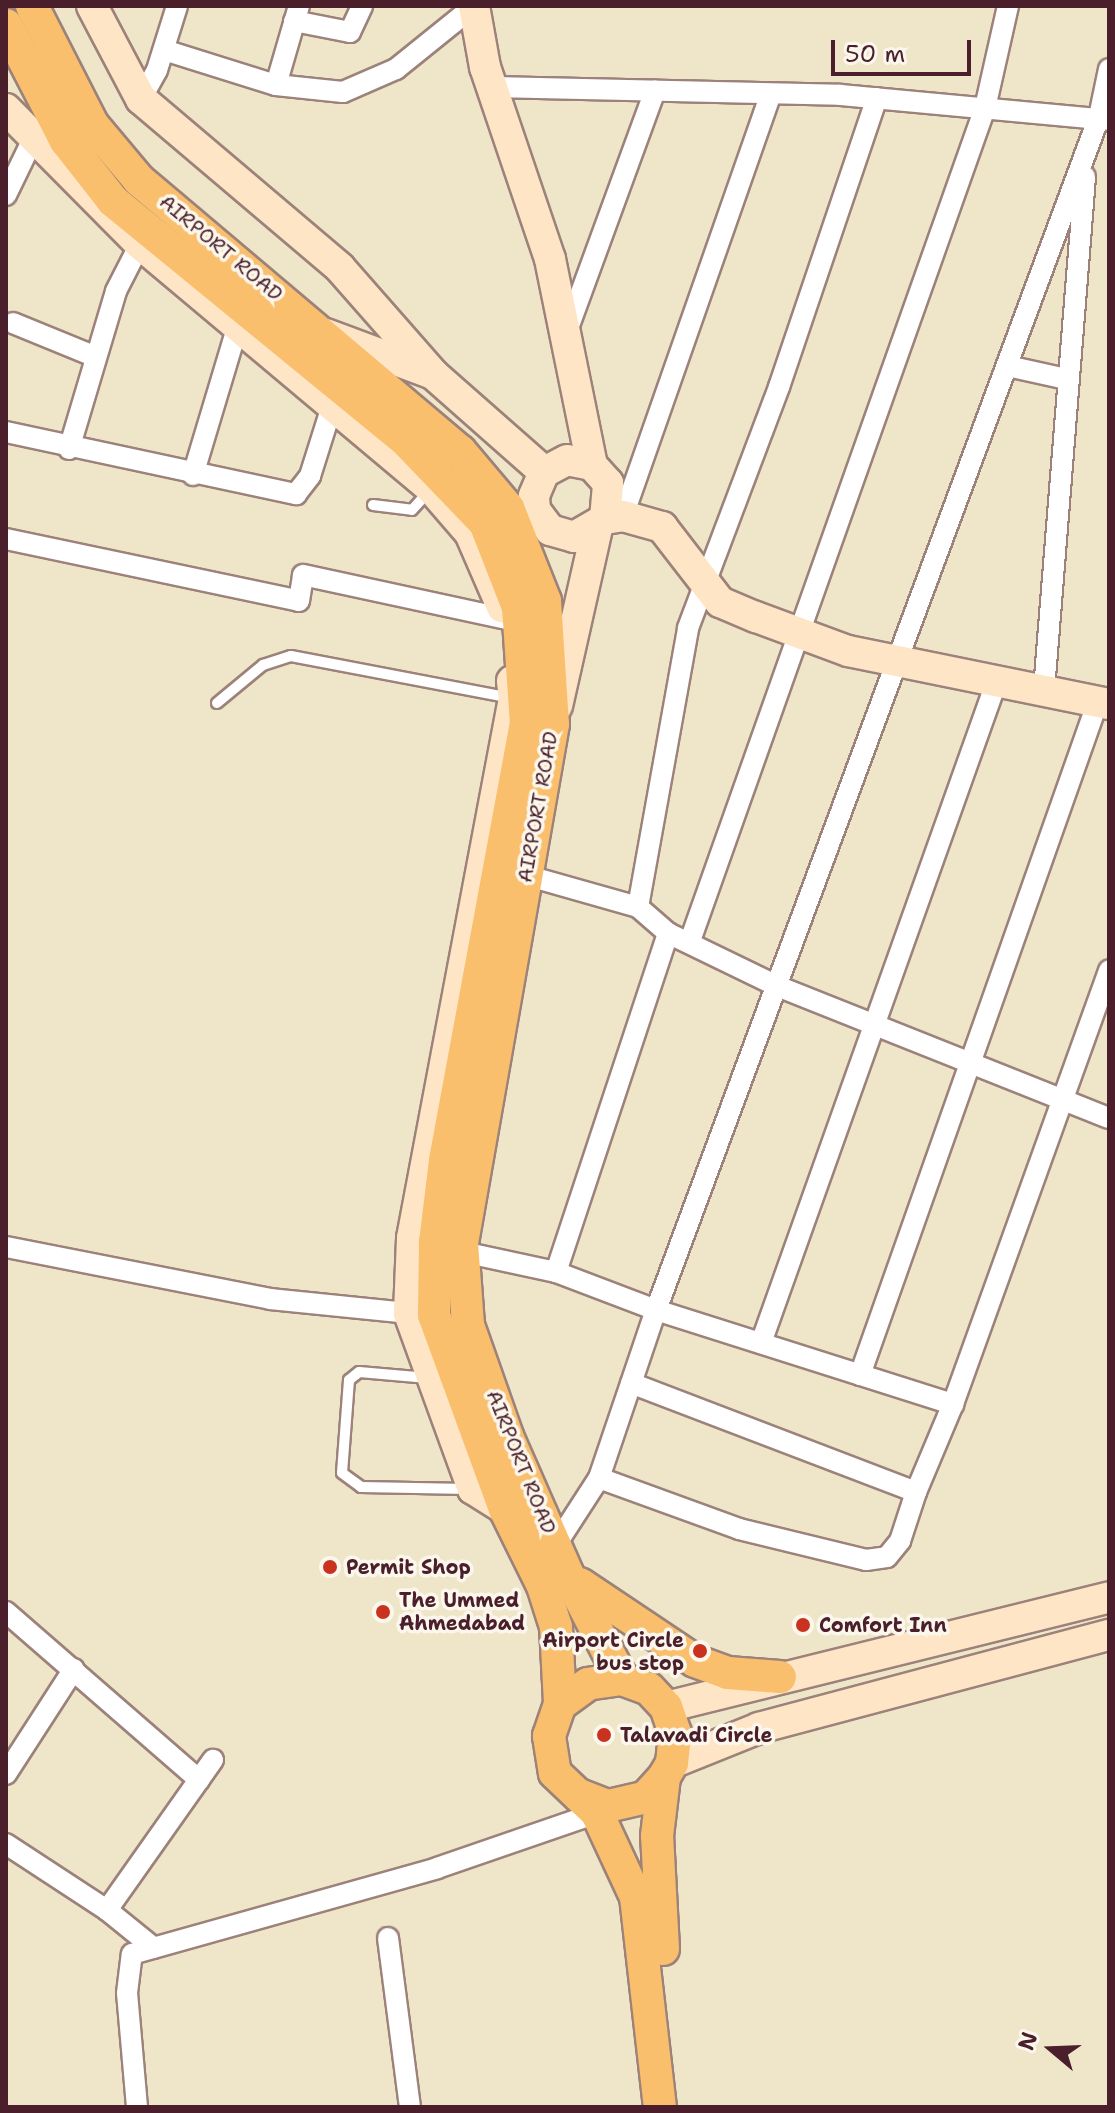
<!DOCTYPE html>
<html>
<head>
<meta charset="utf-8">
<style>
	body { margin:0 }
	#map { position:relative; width:1115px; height:2113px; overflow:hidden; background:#efe6c9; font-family:"Shantell Sans",sans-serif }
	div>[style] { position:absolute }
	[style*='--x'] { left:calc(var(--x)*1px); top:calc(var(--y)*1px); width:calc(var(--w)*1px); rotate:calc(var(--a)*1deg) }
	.roads { filter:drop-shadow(2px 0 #9c827a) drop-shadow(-2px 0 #9c827a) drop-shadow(0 2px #9c827a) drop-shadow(0 -2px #9c827a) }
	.lane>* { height:10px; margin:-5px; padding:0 5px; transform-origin:5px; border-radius:5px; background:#fff }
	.street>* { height:20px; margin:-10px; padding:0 10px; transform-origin:10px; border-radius:10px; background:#fff }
	.secondary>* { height:30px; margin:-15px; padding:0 15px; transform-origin:15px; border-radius:15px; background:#fde5c5 }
	.primary>* { height:32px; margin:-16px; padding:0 16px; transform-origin:16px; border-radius:16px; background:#f9bf6d }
	.dots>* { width:22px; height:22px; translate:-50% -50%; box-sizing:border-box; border:4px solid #fbf7ec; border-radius:50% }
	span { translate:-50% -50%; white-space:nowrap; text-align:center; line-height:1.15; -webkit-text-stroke:7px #fbf7ec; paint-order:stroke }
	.street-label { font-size:20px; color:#4a1f2b }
	.poi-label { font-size:20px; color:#4a1f2b; font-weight:700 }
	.left { translate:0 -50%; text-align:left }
	.right { translate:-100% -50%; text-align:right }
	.frame { position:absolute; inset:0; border:8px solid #4a1f2b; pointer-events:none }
	.north { position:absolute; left:1011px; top:2009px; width:80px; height:80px; -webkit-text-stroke:6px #fbf7ec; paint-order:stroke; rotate:289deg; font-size:22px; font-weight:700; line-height:32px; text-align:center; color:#4a1f2b }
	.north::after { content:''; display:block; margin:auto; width:28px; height:36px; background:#4a1f2b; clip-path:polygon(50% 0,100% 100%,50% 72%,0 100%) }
	.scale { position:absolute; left:831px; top:40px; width:140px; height:36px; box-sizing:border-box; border:4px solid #4a1f2b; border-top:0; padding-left:10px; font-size:24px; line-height:28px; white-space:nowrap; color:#4a1f2b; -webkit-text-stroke:6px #fbf7ec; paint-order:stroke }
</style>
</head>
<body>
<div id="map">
	<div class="roads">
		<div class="lane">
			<i style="--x:373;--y:505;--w:39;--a:7"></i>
			<i style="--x:412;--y:510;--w:27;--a:-48"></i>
			<i style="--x:217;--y:703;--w:60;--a:-39.6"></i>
			<i style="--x:263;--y:665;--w:29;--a:-18"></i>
			<i style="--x:291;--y:656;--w:225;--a:10.8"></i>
			<i style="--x:428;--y:1378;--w:69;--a:-175"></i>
			<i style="--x:359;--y:1372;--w:13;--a:141"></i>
			<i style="--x:349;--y:1380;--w:93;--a:94.3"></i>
			<i style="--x:342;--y:1473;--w:24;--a:36"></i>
			<i style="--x:361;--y:1487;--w:108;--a:1.1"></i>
		</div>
		<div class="street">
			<i style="--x:294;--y:21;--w:57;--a:11.1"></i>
			<i style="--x:350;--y:32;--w:29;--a:-65"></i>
			<i style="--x:164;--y:50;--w:117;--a:17.4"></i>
			<i style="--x:276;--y:85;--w:67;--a:6"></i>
			<i style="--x:343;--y:92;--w:58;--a:-23.5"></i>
			<i style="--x:396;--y:69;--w:100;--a:-38.9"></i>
			<i style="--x:276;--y:85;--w:82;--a:-73.8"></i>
			<i style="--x:492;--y:87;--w:348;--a:1.3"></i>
			<i style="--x:840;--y:95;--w:270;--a:5.3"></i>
			<i style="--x:141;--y:99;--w:33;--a:-61"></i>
			<i style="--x:157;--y:70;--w:67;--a:-72.6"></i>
			<i style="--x:6;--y:195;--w:64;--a:-64.2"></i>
			<i style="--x:13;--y:323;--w:87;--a:22.2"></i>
			<i style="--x:567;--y:331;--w:256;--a:-69.9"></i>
			<i style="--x:1007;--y:366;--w:60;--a:12.4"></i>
			<i style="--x:6;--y:432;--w:297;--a:12.1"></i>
			<i style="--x:296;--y:494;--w:23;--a:-52"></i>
			<i style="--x:310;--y:476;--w:77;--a:-72.5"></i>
			<i style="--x:69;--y:449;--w:165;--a:-73.4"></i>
			<i style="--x:116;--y:291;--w:53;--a:-62.9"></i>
			<i style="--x:193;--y:475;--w:157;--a:-73.3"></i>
			<i style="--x:623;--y:516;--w:447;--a:-70.7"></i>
			<i style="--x:6;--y:539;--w:299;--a:11.9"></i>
			<i style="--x:299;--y:601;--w:26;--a:-81"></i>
			<i style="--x:303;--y:575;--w:209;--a:12.2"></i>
			<i style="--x:1044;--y:690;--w:515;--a:-85.43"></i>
			<i style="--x:525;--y:875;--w:117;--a:15.8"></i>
			<i style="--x:638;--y:907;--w:40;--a:41"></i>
			<i style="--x:668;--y:933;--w:121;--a:25.9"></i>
			<i style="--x:777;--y:986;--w:357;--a:21.7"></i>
			<i style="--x:638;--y:907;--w:283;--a:-79.8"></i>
			<i style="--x:688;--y:628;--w:258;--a:-69.3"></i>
			<i style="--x:779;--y:387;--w:305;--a:-71.3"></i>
			<i style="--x:690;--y:941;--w:884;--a:-70.5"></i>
			<i style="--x:985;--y:108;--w:105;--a:-77.3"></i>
			<i style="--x:6;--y:1247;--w:269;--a:11.1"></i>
			<i style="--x:270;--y:1299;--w:140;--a:5.8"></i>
			<i style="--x:463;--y:1252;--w:95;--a:12.1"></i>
			<i style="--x:556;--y:1272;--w:107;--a:20.8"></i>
			<i style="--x:656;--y:1310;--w:312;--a:17.6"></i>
			<i style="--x:953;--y:1404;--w:461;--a:-70.2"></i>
			<i style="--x:556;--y:1272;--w:357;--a:-71.7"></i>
			<i style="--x:761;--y:1343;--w:701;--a:-70.4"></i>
			<i style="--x:860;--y:1375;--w:715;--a:-70.55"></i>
			<i style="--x:599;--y:1478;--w:149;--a:20"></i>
			<i style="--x:739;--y:1529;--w:131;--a:13.7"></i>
			<i style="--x:866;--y:1560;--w:21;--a:-8"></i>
			<i style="--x:887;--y:1557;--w:21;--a:-51"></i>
			<i style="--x:900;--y:1541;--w:52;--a:-71.9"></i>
			<i style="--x:916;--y:1492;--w:305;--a:-159.1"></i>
			<i style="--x:916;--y:1492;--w:95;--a:-67.2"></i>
			<i style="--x:555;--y:1546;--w:81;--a:-57.1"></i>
			<i style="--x:599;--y:1478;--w:177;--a:-71.3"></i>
			<i style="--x:656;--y:1310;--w:1273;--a:-69.63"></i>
			<i style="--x:1099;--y:117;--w:49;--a:-78.2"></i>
			<i style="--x:6;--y:1612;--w:256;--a:41"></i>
			<i style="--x:6;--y:1774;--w:125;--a:-57.1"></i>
			<i style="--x:6;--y:1844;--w:121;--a:33.2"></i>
			<i style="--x:107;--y:1910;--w:60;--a:39"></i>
			<i style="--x:107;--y:1910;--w:184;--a:-54.8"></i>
			<i style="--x:388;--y:1938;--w:170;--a:82.6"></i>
			<i style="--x:137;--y:2107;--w:114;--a:-95"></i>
			<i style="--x:127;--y:1993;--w:39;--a:-83"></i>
			<i style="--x:132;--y:1954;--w:317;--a:-15.7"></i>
			<i style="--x:437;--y:1868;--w:169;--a:-19"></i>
		</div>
		<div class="secondary">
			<i style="--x:92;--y:6;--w:105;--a:62.2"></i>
			<i style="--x:141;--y:99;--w:261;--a:40.3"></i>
			<i style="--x:340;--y:268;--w:141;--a:48.7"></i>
			<i style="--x:474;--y:6;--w:62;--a:79.8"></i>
			<i style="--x:485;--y:67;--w:203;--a:71.3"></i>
			<i style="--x:550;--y:259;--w:210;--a:78.5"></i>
			<i style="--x:6;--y:109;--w:190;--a:45.2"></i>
			<i style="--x:140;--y:244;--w:380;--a:40"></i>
			<i style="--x:431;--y:488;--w:60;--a:49.1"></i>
			<i style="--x:470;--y:533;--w:81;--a:66.6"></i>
			<i style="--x:326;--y:334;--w:114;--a:20.5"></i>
			<i style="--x:433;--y:374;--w:148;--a:41.4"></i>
			<i style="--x:605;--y:519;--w:36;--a:-85"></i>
			<i style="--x:608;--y:483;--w:24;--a:-132"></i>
			<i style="--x:592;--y:465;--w:25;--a:-169"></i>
			<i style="--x:567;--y:460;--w:26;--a:152"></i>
			<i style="--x:544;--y:472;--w:26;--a:113"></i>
			<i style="--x:534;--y:496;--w:14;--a:86"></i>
			<i style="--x:535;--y:510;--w:25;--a:53"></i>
			<i style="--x:550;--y:530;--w:25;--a:16"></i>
			<i style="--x:574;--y:537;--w:36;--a:-30"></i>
			<i style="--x:605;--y:519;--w:18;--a:-9"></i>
			<i style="--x:623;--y:516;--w:41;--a:15.8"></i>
			<i style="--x:662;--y:527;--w:95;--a:52.3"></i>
			<i style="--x:720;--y:602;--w:39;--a:23"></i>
			<i style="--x:756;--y:617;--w:98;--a:20.3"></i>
			<i style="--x:848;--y:651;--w:266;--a:11.5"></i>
			<i style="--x:557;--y:706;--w:181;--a:-77.3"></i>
			<i style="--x:505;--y:1509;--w:38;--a:-148"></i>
			<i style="--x:473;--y:1489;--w:187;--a:-110"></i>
			<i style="--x:409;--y:1313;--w:75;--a:-87.7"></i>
			<i style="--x:412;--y:1238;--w:550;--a:-79.3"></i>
			<i style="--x:514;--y:698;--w:17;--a:-97"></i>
			<i style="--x:666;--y:1707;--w:456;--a:-13.9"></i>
			<i style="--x:672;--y:1763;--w:94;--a:-21.9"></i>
			<i style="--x:759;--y:1728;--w:362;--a:-14.9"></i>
		</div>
		<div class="primary">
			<i style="--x:32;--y:6;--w:132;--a:63"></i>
			<i style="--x:92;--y:124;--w:73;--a:50"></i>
			<i style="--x:139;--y:180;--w:420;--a:40.2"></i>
			<i style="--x:460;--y:451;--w:75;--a:49.9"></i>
			<i style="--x:508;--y:508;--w:100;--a:68.3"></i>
			<i style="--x:545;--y:601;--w:123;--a:86.3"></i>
			<i style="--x:553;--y:724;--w:527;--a:99.94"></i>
			<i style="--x:462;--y:1243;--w:82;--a:85.8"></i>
			<i style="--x:468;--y:1325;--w:118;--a:70.6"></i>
			<i style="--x:507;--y:1436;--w:152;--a:66.3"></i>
			<i style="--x:568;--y:1575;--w:117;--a:62.6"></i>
			<i style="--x:6;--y:25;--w:131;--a:62.7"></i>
			<i style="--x:66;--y:141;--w:76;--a:51.9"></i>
			<i style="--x:113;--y:201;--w:379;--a:39.3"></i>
			<i style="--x:406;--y:441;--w:114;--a:46.1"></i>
			<i style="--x:485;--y:523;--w:90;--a:68.6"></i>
			<i style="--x:518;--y:607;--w:116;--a:86.1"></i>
			<i style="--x:526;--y:723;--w:445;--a:100.5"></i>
			<i style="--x:445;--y:1161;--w:82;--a:97"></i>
			<i style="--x:435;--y:1242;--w:73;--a:90.8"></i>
			<i style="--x:434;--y:1315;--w:207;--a:69.9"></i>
			<i style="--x:505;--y:1509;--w:86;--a:63.7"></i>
			<i style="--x:543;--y:1586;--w:43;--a:72.4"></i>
			<i style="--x:556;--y:1627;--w:77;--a:87"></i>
			<i style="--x:580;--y:1584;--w:138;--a:33.8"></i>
			<i style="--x:695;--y:1661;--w:35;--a:20"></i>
			<i style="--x:728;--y:1673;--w:52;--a:4.4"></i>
			<i style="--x:579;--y:1795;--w:31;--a:21"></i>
			<i style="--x:608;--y:1806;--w:39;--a:-13"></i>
			<i style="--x:646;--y:1797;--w:27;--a:-48"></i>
			<i style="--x:664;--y:1777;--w:16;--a:-60"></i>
			<i style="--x:672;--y:1763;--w:30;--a:-84"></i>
			<i style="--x:675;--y:1733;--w:28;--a:-109"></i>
			<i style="--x:666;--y:1707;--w:25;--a:-133"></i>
			<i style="--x:649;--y:1689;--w:29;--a:-160"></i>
			<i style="--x:622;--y:1679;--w:34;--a:172"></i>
			<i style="--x:588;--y:1684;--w:34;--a:144"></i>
			<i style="--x:560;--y:1704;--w:34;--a:109"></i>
			<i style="--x:549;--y:1736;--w:37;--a:81"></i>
			<i style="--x:555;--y:1773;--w:58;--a:43.6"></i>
			<i style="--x:597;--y:1813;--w:93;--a:65.1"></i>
			<i style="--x:636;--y:1897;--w:211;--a:83.5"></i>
			<i style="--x:663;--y:1949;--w:113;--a:-93"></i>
			<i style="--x:657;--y:1836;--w:59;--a:-83.2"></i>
		</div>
	</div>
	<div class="dots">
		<i style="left:330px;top:1567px;background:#c8321e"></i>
		<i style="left:383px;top:1612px;background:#c8321e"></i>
		<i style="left:803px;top:1625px;background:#c8321e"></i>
		<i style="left:700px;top:1651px;background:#c8321e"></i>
		<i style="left:604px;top:1735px;background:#c8321e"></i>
	</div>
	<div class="street-label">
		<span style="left:221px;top:248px;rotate:40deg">AIRPORT ROAD</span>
		<span style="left:538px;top:807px;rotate:-80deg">AIRPORT ROAD</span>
		<span style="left:521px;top:1462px;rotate:68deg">AIRPORT ROAD</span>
	</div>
	<div class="poi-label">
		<span class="left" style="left:346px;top:1567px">Permit Shop</span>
		<span class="left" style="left:399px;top:1612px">The Ummed<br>Ahmedabad</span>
		<span class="left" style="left:819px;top:1625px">Comfort Inn</span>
		<span class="right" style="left:684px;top:1652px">Airport Circle<br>bus stop</span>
		<span class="left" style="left:620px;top:1735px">Talavadi Circle</span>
	</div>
	<div class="frame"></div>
	<div class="north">N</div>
	<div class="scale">50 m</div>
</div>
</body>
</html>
